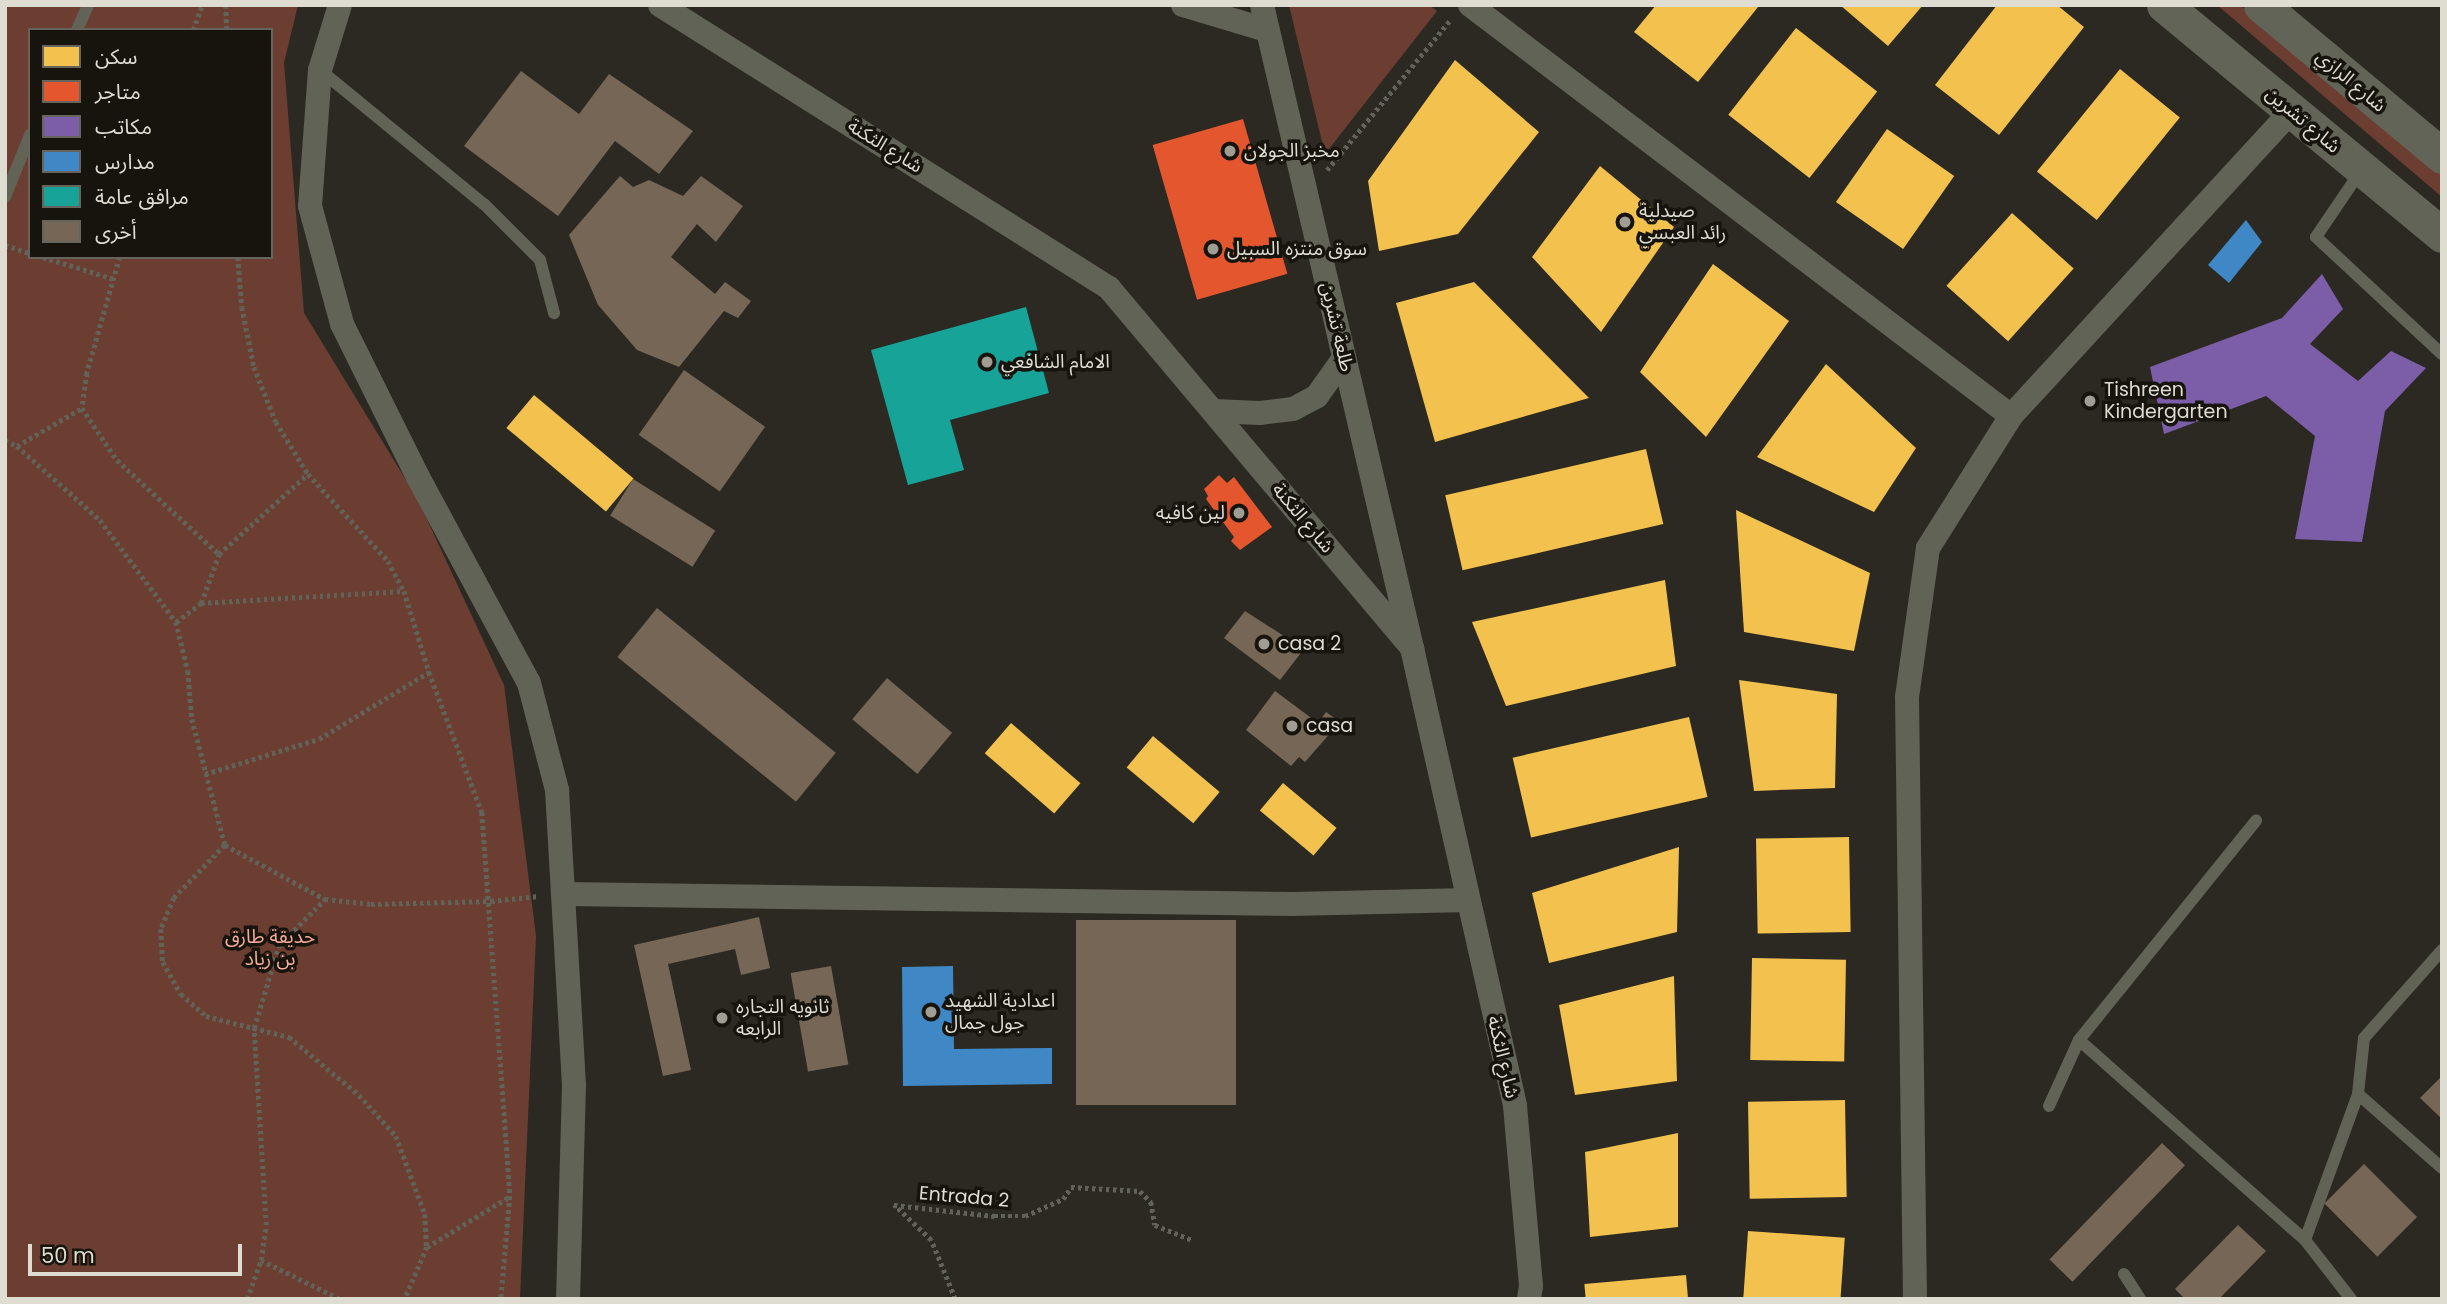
<!DOCTYPE html>
<html>
<head>
<meta charset="utf-8">
<style>
	body { margin:0 }
	#map { position:relative; width:2447px; height:1304px; overflow:hidden; background:#2b2921; font-family:Poppins,"Noto Sans Arabic",sans-serif }
	div>[style] { position:absolute }
	[style*='--x'] { left:calc(var(--x)*1px); top:calc(var(--y)*1px); width:calc(var(--w)*1px); rotate:calc(var(--a)*1deg) }
	.green>* { inset:0; background:#6c3e31 }
	.homes>* { inset:0; background:#f2c14e; transform-origin:0 0 }
	.shops>* { inset:0; background:#e4572e; transform-origin:0 0 }
	.offices>* { inset:0; background:#7b5ea7 }
	.schools>* { inset:0; background:#3f88c5 }
	.public>* { inset:0; background:#17a398 }
	.building>* { inset:0; background:#766655; transform-origin:0 0 }
	.path>* { height:4.5px; margin-top:-2.25px; transform-origin:0; background:repeating-linear-gradient(90deg,#616258 0 3.5px,transparent 0 7px) }
	.service>* { height:12px; margin:-6px; padding:0 6px; transform-origin:6px; border-radius:6px; background:#616356 }
	.minor>* { height:24px; margin:-12px; padding:0 12px; transform-origin:12px; border-radius:12px; background:#616356 }
	.secondary>* { height:35px; margin:-17.5px; padding:0 17.5px; transform-origin:17.5px; border-radius:17.5px; background:#626457 }
	.dots>* { width:19px; height:19px; translate:-50% -50%; box-sizing:border-box; border:4px solid #16140d; border-radius:50% }
	span { translate:-50% -50%; white-space:nowrap; text-align:center; line-height:1.15; -webkit-text-stroke:7px #16140d; paint-order:stroke }
	.street-label { font-size:19px; color:#dfdcd2 }
	.poi-label { font-size:19px; color:#dfdcd2 }
	.left { translate:0 -50%; text-align:left }
	.right { translate:-100% -50%; text-align:right }
	.park-label { font-size:19px; color:#f8ac9a }
	.frame { position:absolute; inset:0; border:7px solid #dfdcd2; pointer-events:none }
	.legend { position:absolute; left:28px; top:28px; width:245px; height:231px; box-sizing:border-box; background:#16140d; border:2px solid #66645c; margin:0; padding:9px 12px; list-style:none; font-size:21px; color:#dfdcd2 }
	.legend li { display:flex; align-items:center; gap:14px; height:35px }
	.legend b { width:35px; border:2px solid #66645c }
	.scale { position:absolute; left:28px; top:1244px; width:214px; height:32px; box-sizing:border-box; border:4px solid #dfdcd2; border-top:0; padding-left:9px; font-size:21px; line-height:24px; white-space:nowrap; color:#dfdcd2; -webkit-text-stroke:5px #16140d; paint-order:stroke }
</style>
</head>
<body>
<div id="map">
	<div class="green">
		<i style="clip-path:polygon(evenodd,5px 5px,298px 5px,284px 63px,304px 313px,417px 498px,504px 685px,536px 936px,520px 1299px,5px 1299px,5px 5px,30px 30px,271px 30px,271px 257px,30px 257px,30px 30px)"></i>
		<i style="clip-path:polygon(1289px 5px,1429px 5px,1437px 11px,1325px 154px)"></i>
		<i style="clip-path:polygon(2217px 5px,2240px 5px,2442px 173px,2442px 197px)"></i>
	</div>
	<div class="homes">
		<i style="clip-path:polygon(1656px 5px,1755px 5px,1758px 7px,1698px 82px,1634px 32px)"></i>
		<i style="clip-path:polygon(1840px 5px,1923px 5px,1888px 46px)"></i>
		<i style="clip-path:polygon(1997px 5px,2057px 5px,2084px 27px,1999px 135px,1935px 85px)"></i>
		<i style="left:1796px;top:28px;width:103px;height:110px;rotate:38deg"></i>
		<i style="clip-path:polygon(1455px 60px,1539px 132px,1458px 234px,1379px 251px,1368px 181px)"></i>
		<i style="left:2120px;top:69px;width:77px;height:132px;rotate:39deg"></i>
		<i style="left:1887px;top:129px;width:82px;height:89px;rotate:35deg"></i>
		<i style="clip-path:polygon(1600px 166px,1674px 227px,1601px 332px,1532px 257px)"></i>
		<i style="left:2012px;top:213px;width:83px;height:98px;rotate:42deg"></i>
		<i style="clip-path:polygon(1713px 264px,1789px 321px,1706px 437px,1640px 372px)"></i>
		<i style="clip-path:polygon(1474px 282px,1589px 398px,1435px 442px,1396px 303px)"></i>
		<i style="clip-path:polygon(1826px 364px,1916px 448px,1874px 512px,1757px 457px)"></i>
		<i style="left:534px;top:395px;width:130px;height:43px;rotate:40deg"></i>
		<i style="left:1646px;top:449px;width:77px;height:206px;rotate:77deg"></i>
		<i style="clip-path:polygon(1736px 510px,1870px 573px,1854px 651px,1744px 632px)"></i>
		<i style="clip-path:polygon(1665px 580px,1676px 666px,1506px 706px,1472px 622px)"></i>
		<i style="clip-path:polygon(1739px 680px,1837px 694px,1835px 788px,1754px 791px)"></i>
		<i style="left:1689px;top:717px;width:82px;height:181px;rotate:77deg"></i>
		<i style="left:1011px;top:723px;width:92px;height:40px;rotate:41deg"></i>
		<i style="left:1153px;top:736px;width:87px;height:41px;rotate:40deg"></i>
		<i style="left:1283px;top:783px;width:70px;height:36px;rotate:40deg"></i>
		<i style="left:1849px;top:837px;width:95px;height:93px;rotate:89deg"></i>
		<i style="clip-path:polygon(1679px 847px,1677px 932px,1549px 963px,1532px 893px)"></i>
		<i style="left:1752px;top:958px;width:94px;height:102px;rotate:1deg"></i>
		<i style="clip-path:polygon(1674px 976px,1677px 1081px,1575px 1095px,1559px 1005px)"></i>
		<i style="left:1845px;top:1100px;width:97px;height:97px;rotate:89deg"></i>
		<i style="clip-path:polygon(1678px 1133px,1678px 1227px,1590px 1237px,1585px 1152px)"></i>
		<i style="left:1748px;top:1231px;width:97px;height:68px;rotate:4deg"></i>
		<i style="left:1686px;top:1275px;width:24px;height:102px;rotate:85deg"></i>
	</div>
	<div class="shops">
		<i style="left:1243px;top:119px;width:161px;height:94px;rotate:74deg"></i>
		<i style="clip-path:polygon(1219px 475px,1227px 483px,1234px 477px,1272px 527px,1240px 550px,1231px 541px,1234px 537px,1206px 499px,1208px 496px,1204px 489px)"></i>
	</div>
	<div class="offices">
		<i style="clip-path:polygon(2322px 274px,2343px 309px,2310px 344px,2358px 381px,2391px 351px,2426px 368px,2385px 411px,2362px 542px,2295px 539px,2315px 436px,2266px 396px,2164px 434px,2150px 367px,2282px 318px)"></i>
	</div>
	<div class="schools">
		<i style="clip-path:polygon(2246px 220px,2262px 242px,2229px 283px,2208px 265px)"></i>
		<i style="clip-path:polygon(953px 966px,954px 1049px,1052px 1048px,1052px 1084px,903px 1086px,902px 967px)"></i>
	</div>
	<div class="public">
		<i style="clip-path:polygon(1026px 307px,1049px 393px,950px 420px,964px 470px,908px 485px,871px 350px)"></i>
	</div>
	<div class="building">
		<i style="clip-path:polygon(521px 71px,579px 114px,609px 74px,693px 131px,659px 174px,615px 141px,558px 216px,464px 146px)"></i>
		<i style="clip-path:polygon(620px 176px,633px 187px,649px 180px,683px 196px,701px 176px,743px 206px,716px 242px,697px 224px,671px 257px,715px 294px,725px 282px,751px 301px,738px 318px,724px 311px,679px 367px,637px 350px,598px 305px,569px 235px)"></i>
		<i style="left:684px;top:370px;width:99px;height:79px;rotate:35deg"></i>
		<i style="left:633px;top:479px;width:97px;height:43px;rotate:32deg"></i>
		<i style="left:657px;top:608px;width:230px;height:63px;rotate:39deg"></i>
		<i style="clip-path:polygon(1245px 611px,1304px 649px,1280px 680px,1224px 638px)"></i>
		<i style="left:887px;top:678px;width:85px;height:54px;rotate:40deg"></i>
		<i style="clip-path:polygon(1275px 691px,1318px 723px,1326px 712px,1340px 722px,1305px 762px,1299px 757px,1291px 766px,1246px 730px)"></i>
		<i style="clip-path:polygon(759px 917px,770px 968px,741px 975px,735px 949px,668px 964px,691px 1070px,663px 1076px,634px 945px)"></i>
		<i style="left:1076px;top:920px;width:160px;height:185px"></i>
		<i style="left:831px;top:966px;width:100px;height:41px;rotate:80deg"></i>
		<i style="clip-path:polygon(2442px 1076px,2442px 1119px,2420px 1098px)"></i>
		<i style="left:2162px;top:1143px;width:32px;height:162px;rotate:44deg"></i>
		<i style="left:2364px;top:1164px;width:75px;height:56px;rotate:45deg"></i>
		<i style="clip-path:polygon(2238px 1225px,2266px 1251px,2219px 1299px,2185px 1299px,2175px 1289px)"></i>
	</div>
	<div class="path">
		<i style="--x:226;--y:5;--w:25;--a:88"></i>
		<i style="--x:193;--y:30;--w:27;--a:-70"></i>
		<i style="--x:1327;--y:170;--w:194;--a:-50.6"></i>
		<i style="--x:5;--y:245;--w:26;--a:18"></i>
		<i style="--x:43;--y:257;--w:74;--a:17.2"></i>
		<i style="--x:120;--y:257;--w:121;--a:105.9"></i>
		<i style="--x:87;--y:373;--w:35;--a:98"></i>
		<i style="--x:82;--y:408;--w:63;--a:56.1"></i>
		<i style="--x:117;--y:460;--w:139;--a:42.7"></i>
		<i style="--x:238;--y:257;--w:50;--a:85.4"></i>
		<i style="--x:242;--y:307;--w:61;--a:78.7"></i>
		<i style="--x:254;--y:367;--w:59;--a:68.2"></i>
		<i style="--x:276;--y:422;--w:61;--a:58.4"></i>
		<i style="--x:308;--y:474;--w:118;--a:47.4"></i>
		<i style="--x:388;--y:561;--w:34;--a:62"></i>
		<i style="--x:404;--y:591;--w:85;--a:72.8"></i>
		<i style="--x:429;--y:672;--w:150;--a:69.3"></i>
		<i style="--x:482;--y:812;--w:385;--a:85.8"></i>
		<i style="--x:510;--y:1196;--w:103;--a:95"></i>
		<i style="--x:5;--y:440;--w:13;--a:27"></i>
		<i style="--x:17;--y:446;--w:111;--a:41.7"></i>
		<i style="--x:100;--y:520;--w:127;--a:53.3"></i>
		<i style="--x:176;--y:622;--w:50;--a:76.2"></i>
		<i style="--x:188;--y:671;--w:48;--a:85.2"></i>
		<i style="--x:192;--y:719;--w:130;--a:75.3"></i>
		<i style="--x:225;--y:845;--w:114;--a:28.4"></i>
		<i style="--x:325;--y:899;--w:46;--a:6.2"></i>
		<i style="--x:371;--y:904;--w:120;--a:-1.4"></i>
		<i style="--x:491;--y:901;--w:47;--a:-6.1"></i>
		<i style="--x:17;--y:446;--w:75;--a:-30.3"></i>
		<i style="--x:201;--y:603;--w:203;--a:-3.4"></i>
		<i style="--x:176;--y:622;--w:31;--a:-37"></i>
		<i style="--x:201;--y:603;--w:52;--a:-69.8"></i>
		<i style="--x:219;--y:554;--w:120;--a:-42"></i>
		<i style="--x:205;--y:774;--w:119;--a:-17.1"></i>
		<i style="--x:319;--y:739;--w:129;--a:-31.3"></i>
		<i style="--x:225;--y:845;--w:74;--a:133.9"></i>
		<i style="--x:174;--y:898;--w:34;--a:113"></i>
		<i style="--x:161;--y:929;--w:33;--a:87"></i>
		<i style="--x:163;--y:962;--w:37;--a:61"></i>
		<i style="--x:181;--y:994;--w:33;--a:41"></i>
		<i style="--x:206;--y:1016;--w:86;--a:14.2"></i>
		<i style="--x:289;--y:1037;--w:91;--a:39.6"></i>
		<i style="--x:359;--y:1095;--w:55;--a:47.9"></i>
		<i style="--x:396;--y:1136;--w:83;--a:69.6"></i>
		<i style="--x:425;--y:1214;--w:33;--a:87"></i>
		<i style="--x:427;--y:1247;--w:56;--a:112.9"></i>
		<i style="--x:427;--y:1247;--w:96;--a:-31.4"></i>
		<i style="--x:261;--y:1260;--w:88;--a:26.3"></i>
		<i style="--x:247;--y:1299;--w:41;--a:-70.3"></i>
		<i style="--x:261;--y:1260;--w:35;--a:-82"></i>
		<i style="--x:266;--y:1225;--w:197;--a:-93.5"></i>
		<i style="--x:254;--y:1028;--w:87;--a:-73.2"></i>
		<i style="--x:279;--y:945;--w:65;--a:-45"></i>
		<i style="--x:955;--y:1299;--w:64;--a:-112.1"></i>
		<i style="--x:931;--y:1240;--w:51;--a:-136.6"></i>
		<i style="--x:894;--y:1205;--w:101;--a:6.3"></i>
		<i style="--x:994;--y:1216;--w:31;--a:0"></i>
		<i style="--x:1025;--y:1216;--w:42;--a:-24.1"></i>
		<i style="--x:1063;--y:1199;--w:14;--a:-56"></i>
		<i style="--x:1071;--y:1187;--w:69;--a:3.3"></i>
		<i style="--x:1140;--y:1191;--w:16;--a:45"></i>
		<i style="--x:1151;--y:1202;--w:23;--a:80"></i>
		<i style="--x:1155;--y:1225;--w:40;--a:22"></i>
	</div>
	<div class="service">
		<i style="--x:77;--y:30;--w:27;--a:-66"></i>
		<i style="--x:320;--y:70;--w:212;--a:39.3"></i>
		<i style="--x:484;--y:204;--w:79;--a:45"></i>
		<i style="--x:540;--y:260;--w:55;--a:75.2"></i>
		<i style="--x:2362;--y:169;--w:82;--a:124.1"></i>
		<i style="--x:2316;--y:237;--w:172;--a:42.9"></i>
		<i style="--x:5;--y:197;--w:67;--a:-68"></i>
		<i style="--x:2079;--y:1040;--w:302;--a:41.5"></i>
		<i style="--x:2358;--y:1094;--w:112;--a:41.4"></i>
		<i style="--x:2049;--y:1106;--w:72;--a:-65.6"></i>
		<i style="--x:2079;--y:1040;--w:282;--a:-51.1"></i>
		<i style="--x:2124;--y:1274;--w:30;--a:57"></i>
		<i style="--x:2351;--y:1299;--w:75;--a:-127.9"></i>
		<i style="--x:2305;--y:1240;--w:155;--a:-70"></i>
		<i style="--x:2358;--y:1094;--w:56;--a:-83.9"></i>
		<i style="--x:2364;--y:1038;--w:118;--a:-48.4"></i>
	</div>
	<div class="minor">
		<i style="--x:340;--y:5;--w:68;--a:107.1"></i>
		<i style="--x:320;--y:70;--w:136;--a:94.2"></i>
		<i style="--x:310;--y:206;--w:122;--a:74.8"></i>
		<i style="--x:342;--y:324;--w:171;--a:63.6"></i>
		<i style="--x:418;--y:477;--w:234;--a:61.7"></i>
		<i style="--x:529;--y:683;--w:111;--a:75.3"></i>
		<i style="--x:557;--y:790;--w:295;--a:86.7"></i>
		<i style="--x:574;--y:1085;--w:214;--a:91.6"></i>
		<i style="--x:660;--y:5;--w:531;--a:32.22"></i>
		<i style="--x:1109;--y:288;--w:471;--a:49.9"></i>
		<i style="--x:1412;--y:648;--w:469;--a:77.3"></i>
		<i style="--x:1515;--y:1106;--w:181;--a:84.9"></i>
		<i style="--x:1531;--y:1286;--w:13;--a:99"></i>
		<i style="--x:1183;--y:5;--w:88;--a:16.6"></i>
		<i style="--x:1262;--y:5;--w:656;--a:76.87"></i>
		<i style="--x:1470;--y:5;--w:679;--a:37.22"></i>
		<i style="--x:1213;--y:411;--w:47;--a:2.4"></i>
		<i style="--x:1260;--y:413;--w:33;--a:-7"></i>
		<i style="--x:1293;--y:409;--w:27;--a:-28"></i>
		<i style="--x:1317;--y:396;--w:47;--a:-54.6"></i>
		<i style="--x:563;--y:894;--w:729;--a:0.79"></i>
		<i style="--x:1292;--y:904;--w:176;--a:-1.3"></i>
		<i style="--x:1915;--y:1299;--w:602;--a:-90.76"></i>
		<i style="--x:1907;--y:697;--w:150;--a:-82"></i>
		<i style="--x:1928;--y:548;--w:156;--a:-57.8"></i>
		<i style="--x:2011;--y:416;--w:414;--a:-47.4"></i>
	</div>
	<div class="secondary">
		<i style="--x:2164;--y:5;--w:361;--a:39.6"></i>
		<i style="--x:2261;--y:5;--w:236;--a:39.8"></i>
	</div>
	<div class="dots">
		<i style="left:1230px;top:151px;background:#a09d94"></i>
		<i style="left:1625px;top:222px;background:#a09d94"></i>
		<i style="left:1213px;top:249px;background:#a09d94"></i>
		<i style="left:987px;top:362px;background:#a09d94"></i>
		<i style="left:2090px;top:401px;background:#a09d94"></i>
		<i style="left:1239px;top:513px;background:#a09d94"></i>
		<i style="left:1264px;top:644px;background:#a09d94"></i>
		<i style="left:1292px;top:726px;background:#a09d94"></i>
		<i style="left:931px;top:1012px;background:#a09d94"></i>
		<i style="left:722px;top:1018px;background:#a09d94"></i>
	</div>
	<div class="street-label">
		<span style="left:2351px;top:81px;rotate:40deg">شارع الرازي</span>
		<span style="left:2303px;top:120px;rotate:40deg">شارع تشرين</span>
		<span style="left:885px;top:146px;rotate:32deg">شارع الثكنة</span>
		<span style="left:1337px;top:327px;rotate:77deg">طلعة تشرين</span>
		<span style="left:1303px;top:518px;rotate:50deg">شارع الثكنة</span>
		<span style="left:1503px;top:1057px;rotate:77deg">شارع الثكنة</span>
		<span style="left:964px;top:1197px;rotate:5deg">Entrada 2</span>
	</div>
	<div class="poi-label">
		<span class="left" style="left:1244px;top:151px">مخبز الجولان</span>
		<span class="left" style="left:1639px;top:222px">صيدلية<br>رائد العبسي</span>
		<span class="left" style="left:1227px;top:249px">سوق منتزه السبيل</span>
		<span class="left" style="left:1001px;top:362px">الامام الشافعي</span>
		<span class="left" style="left:2104px;top:401px">Tishreen<br>Kindergarten</span>
		<span class="right" style="left:1225px;top:513px">لين كافيه</span>
		<span class="left" style="left:1278px;top:644px">casa 2</span>
		<span class="left" style="left:1306px;top:726px">casa</span>
		<span class="left" style="left:945px;top:1012px">اعدادية الشهيد<br>جول جمال</span>
		<span class="left" style="left:736px;top:1018px">ثانويه التجاره<br>الرابعه</span>
	</div>
	<div class="park-label">
		<span style="left:270px;top:948px">حديقة طارق<br>بن زياد</span>
	</div>
	<div class="frame"></div>
	<ul class="legend">
	<li><b style="height:19px;background:#f2c14e"></b>سكن</li>
	<li><b style="height:19px;background:#e4572e"></b>متاجر</li>
	<li><b style="height:19px;background:#7b5ea7"></b>مكاتب</li>
	<li><b style="height:19px;background:#3f88c5"></b>مدارس</li>
	<li><b style="height:19px;background:#17a398"></b>مرافق عامة</li>
	<li><b style="height:19px;background:#766655"></b>أخرى</li>
	</ul>
	<div class="scale">50 m</div>
</div>
</body>
</html>
